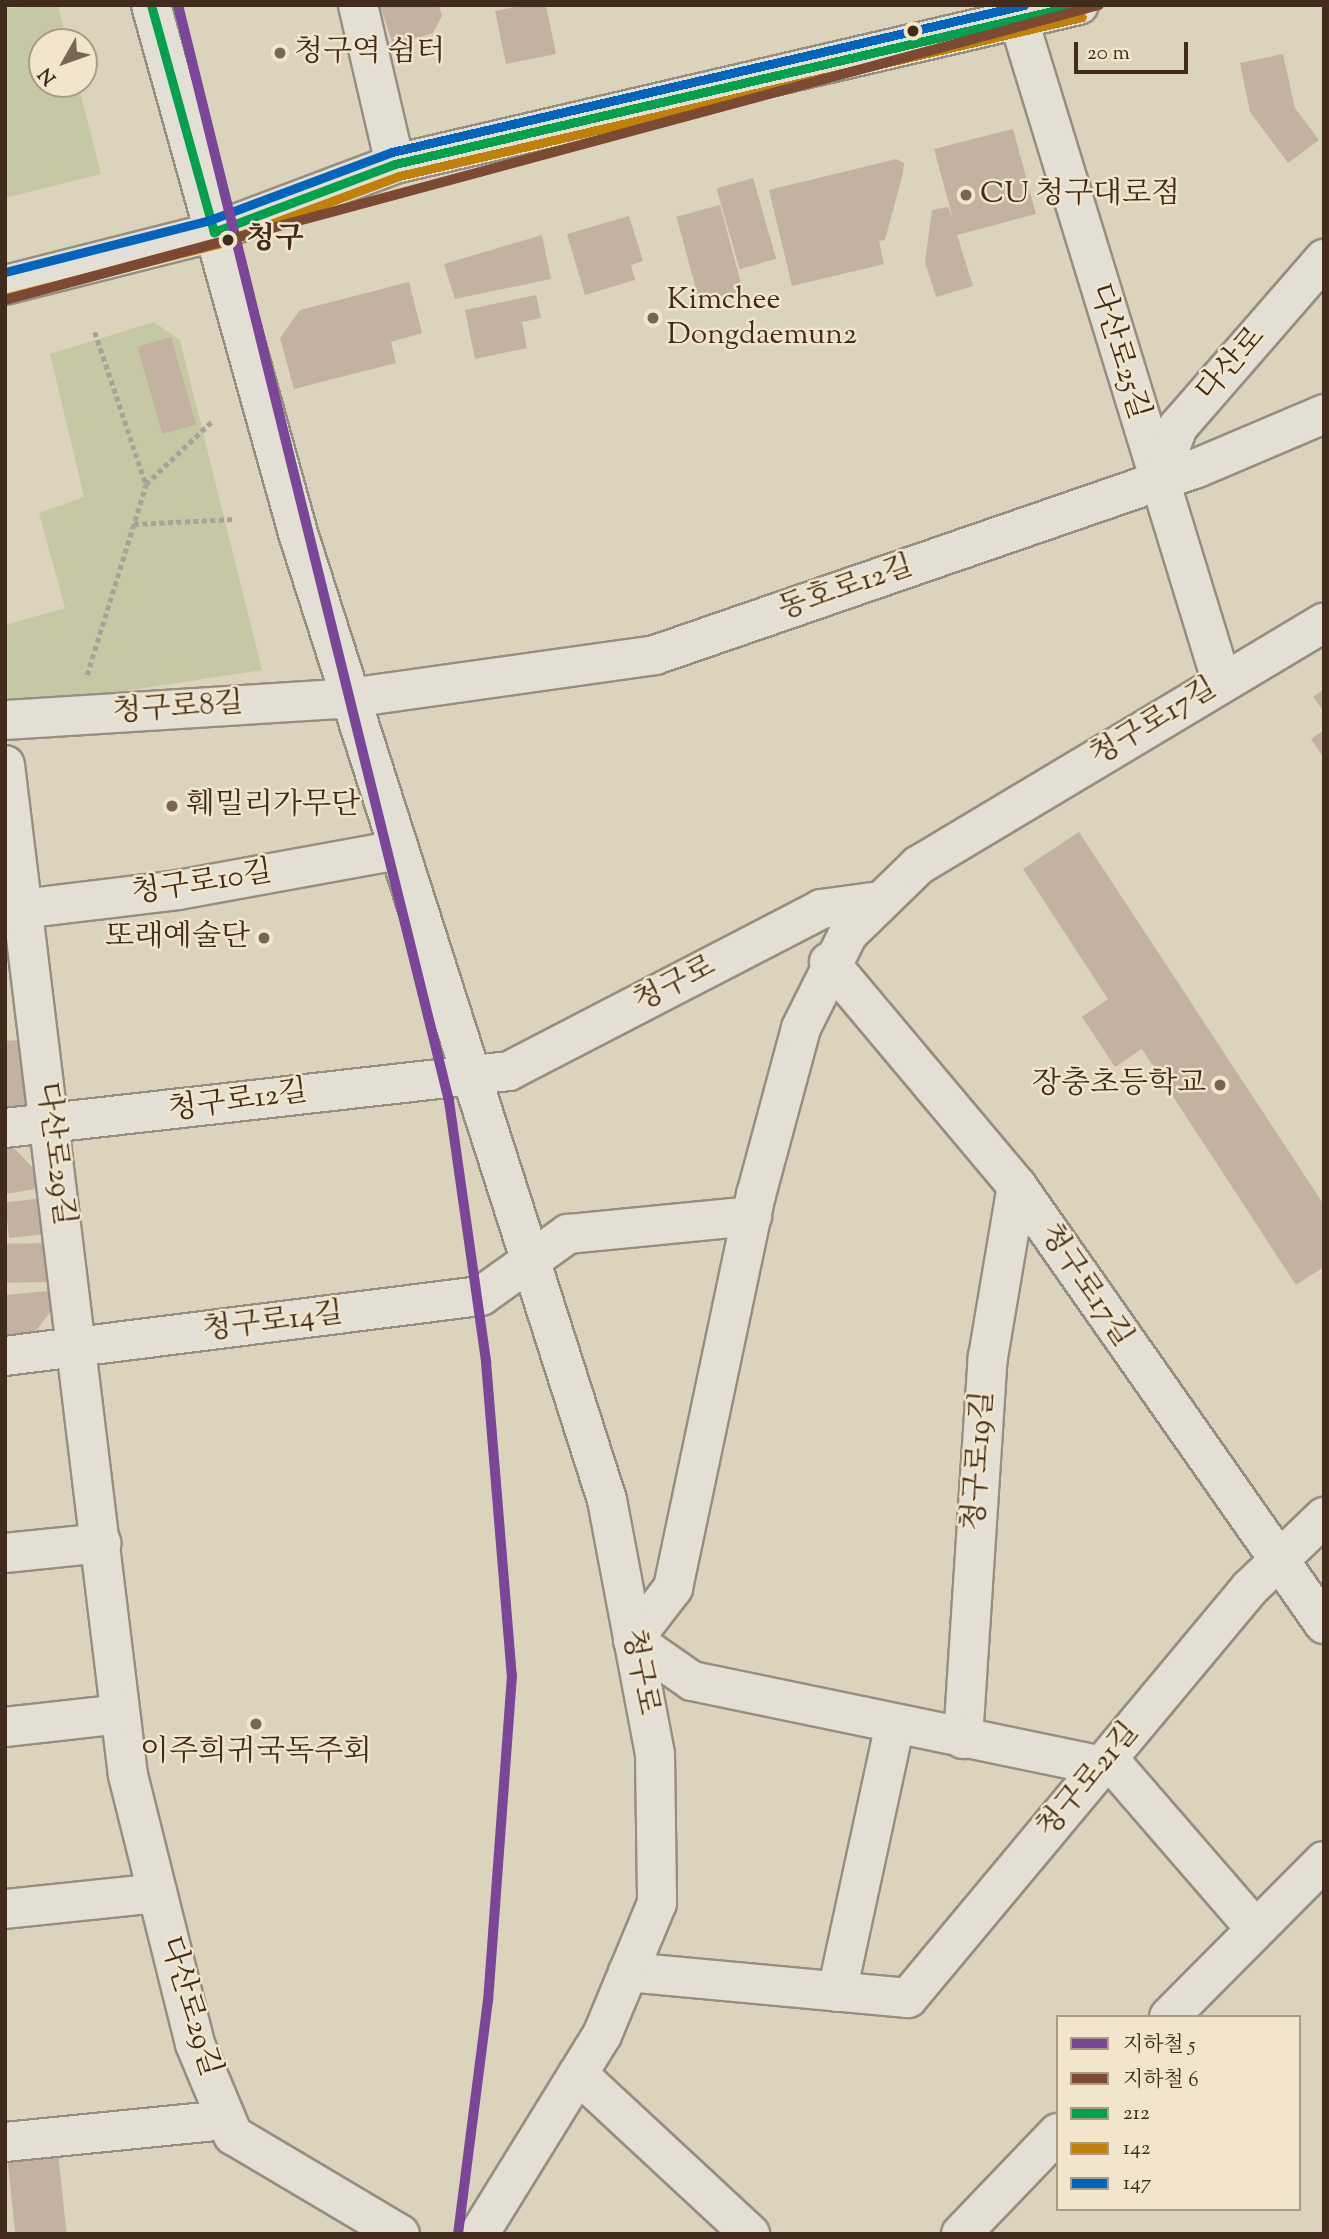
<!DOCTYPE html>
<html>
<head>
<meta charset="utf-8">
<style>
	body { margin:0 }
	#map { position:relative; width:1329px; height:2239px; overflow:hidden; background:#dcd3bd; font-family:"Sorts Mill Goudy","Noto Serif KR",serif }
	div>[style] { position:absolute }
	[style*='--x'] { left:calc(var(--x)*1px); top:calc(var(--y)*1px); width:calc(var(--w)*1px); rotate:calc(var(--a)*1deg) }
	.green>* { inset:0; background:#c6c8a3 }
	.building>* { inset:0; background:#c3b1a2; transform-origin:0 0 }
	.path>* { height:4.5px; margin-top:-2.25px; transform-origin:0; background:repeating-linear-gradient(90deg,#a8a298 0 5px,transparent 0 8.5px) }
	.roads { filter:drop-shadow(2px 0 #968e80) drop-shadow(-2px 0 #968e80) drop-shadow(0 2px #968e80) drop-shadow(0 -2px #968e80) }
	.street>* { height:38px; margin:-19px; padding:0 19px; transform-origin:19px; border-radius:19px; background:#e4dfd4 }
	.secondary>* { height:38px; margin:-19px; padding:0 19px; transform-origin:19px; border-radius:19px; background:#e4dfd4 }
	.bus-1>* { height:9px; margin:-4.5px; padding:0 4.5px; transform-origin:4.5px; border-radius:4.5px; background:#03a04e }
	.bus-2>* { height:9px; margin:-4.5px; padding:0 4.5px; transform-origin:4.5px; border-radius:4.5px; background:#c08108 }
	.bus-3>* { height:9px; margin:-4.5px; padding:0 4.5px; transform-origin:4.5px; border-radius:4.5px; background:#0065bd }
	.metro-1>* { height:10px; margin:-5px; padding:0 5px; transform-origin:5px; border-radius:5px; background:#794698 }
	.metro-2>* { height:10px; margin:-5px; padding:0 5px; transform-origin:5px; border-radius:5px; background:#7c4932 }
	.dots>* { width:19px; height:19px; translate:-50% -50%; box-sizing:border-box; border:4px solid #f1e6cc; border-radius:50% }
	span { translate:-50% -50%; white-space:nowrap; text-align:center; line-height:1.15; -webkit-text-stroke:5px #f1e6cc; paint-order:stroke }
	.poi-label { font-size:30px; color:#412b1c }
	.left { translate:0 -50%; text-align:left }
	.right { translate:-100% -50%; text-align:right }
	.stop-label { font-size:30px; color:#412b1c; font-weight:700 }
	.street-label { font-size:30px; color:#412b1c }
	.frame { position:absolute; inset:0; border:7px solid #412b1c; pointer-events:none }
	.legend { position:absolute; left:1056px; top:2015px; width:245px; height:196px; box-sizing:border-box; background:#f1e6cc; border:2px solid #ab9b86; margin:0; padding:9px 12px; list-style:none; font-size:21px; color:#412b1c }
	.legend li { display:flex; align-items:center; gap:14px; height:35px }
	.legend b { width:35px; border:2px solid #ab9b86 }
	.north { position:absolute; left:28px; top:28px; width:70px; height:70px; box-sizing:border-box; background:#f1e6cc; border:2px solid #ab9b86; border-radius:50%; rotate:230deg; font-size:19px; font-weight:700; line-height:28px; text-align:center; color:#412b1c }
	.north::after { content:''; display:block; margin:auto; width:24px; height:32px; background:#776654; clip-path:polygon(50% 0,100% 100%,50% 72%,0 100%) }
	.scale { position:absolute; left:1074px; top:42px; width:114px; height:32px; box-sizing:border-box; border:4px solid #412b1c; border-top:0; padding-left:9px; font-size:21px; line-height:24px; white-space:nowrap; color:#412b1c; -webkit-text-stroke:5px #f1e6cc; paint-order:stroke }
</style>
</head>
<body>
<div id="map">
	<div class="green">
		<i style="clip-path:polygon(58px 5px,67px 42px,42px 42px,42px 84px,78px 84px,101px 174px,5px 198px,5px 8px)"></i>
		<i style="clip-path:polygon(154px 322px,180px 340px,262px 670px,5px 709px,5px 625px,65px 608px,39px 513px,84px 497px,50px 354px)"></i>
	</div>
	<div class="building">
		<i style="clip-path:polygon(380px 5px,439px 5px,442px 16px,433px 33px,393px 45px)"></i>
		<i style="clip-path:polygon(524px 5px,546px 5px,556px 54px,506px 64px,495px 11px)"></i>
		<i style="clip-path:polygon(1283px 54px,1295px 108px,1319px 140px,1288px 163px,1250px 112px,1240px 63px)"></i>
		<i style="clip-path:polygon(1013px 129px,1036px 214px,957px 235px,973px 286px,936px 297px,925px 262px,932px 210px,948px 207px,953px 219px,934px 149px)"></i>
		<i style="clip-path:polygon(896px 159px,904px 163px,903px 173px,885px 240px,879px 241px,884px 264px,792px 286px,769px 190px)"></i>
		<i style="left:753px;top:178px;width:84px;height:38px;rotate:74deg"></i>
		<i style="left:720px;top:205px;width:89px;height:45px;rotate:75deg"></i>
		<i style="clip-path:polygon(629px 216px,643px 261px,631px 265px,635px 280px,585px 295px,567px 234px)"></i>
		<i style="clip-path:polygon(542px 235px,551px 279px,455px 299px,444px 264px)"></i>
		<i style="clip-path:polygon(409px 282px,422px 333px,391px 342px,396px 363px,294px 389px,280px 338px,300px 310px)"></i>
		<i style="clip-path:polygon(536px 295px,541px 318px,522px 322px,527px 348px,475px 359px,465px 310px)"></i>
		<i style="left:171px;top:337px;width:91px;height:35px;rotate:74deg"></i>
		<i style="clip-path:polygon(1324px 689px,1324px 712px,1313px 697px)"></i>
		<i style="clip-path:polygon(1324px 730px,1324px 758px,1311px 739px)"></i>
		<i style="clip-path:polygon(1079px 832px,1324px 1205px,1324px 1267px,1296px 1285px,1142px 1049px,1115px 1067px,1082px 1017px,1108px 999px,1023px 869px)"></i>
		<i style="clip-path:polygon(20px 1040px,35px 1110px,5px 1114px,5px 1041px)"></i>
		<i style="clip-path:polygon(10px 1144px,34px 1169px,35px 1189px,5px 1194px,5px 1145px)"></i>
		<i style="left:45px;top:1198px;width:36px;height:40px;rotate:84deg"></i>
		<i style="left:48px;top:1243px;width:39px;height:43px;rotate:89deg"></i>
		<i style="clip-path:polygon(48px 1291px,51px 1311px,28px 1341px,5px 1342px,5px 1295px)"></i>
		<i style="left:58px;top:2152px;width:82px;height:51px;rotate:84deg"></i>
	</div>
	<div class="path">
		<i style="--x:95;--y:332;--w:160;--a:71.5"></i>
		<i style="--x:134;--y:524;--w:100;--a:-2.9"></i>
		<i style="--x:87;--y:675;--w:200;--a:-72.8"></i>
		<i style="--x:146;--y:484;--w:90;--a:-43.6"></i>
	</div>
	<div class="roads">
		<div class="street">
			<i style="--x:358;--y:5;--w:163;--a:76.9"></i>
			<i style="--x:1019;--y:21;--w:692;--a:72.95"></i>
			<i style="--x:1157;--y:482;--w:59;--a:-69.1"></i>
			<i style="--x:1178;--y:427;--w:223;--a:-49"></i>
			<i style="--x:5;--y:720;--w:346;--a:-3.6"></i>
			<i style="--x:350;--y:698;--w:308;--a:-8"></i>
			<i style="--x:655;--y:655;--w:573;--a:-19.04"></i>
			<i style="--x:1197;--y:468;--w:138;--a:-23"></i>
			<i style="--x:5;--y:765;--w:1017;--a:83.06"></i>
			<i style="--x:128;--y:1775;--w:277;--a:76"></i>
			<i style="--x:195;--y:2044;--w:99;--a:67.3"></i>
			<i style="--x:233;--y:2135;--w:194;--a:30.7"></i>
			<i style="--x:5;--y:911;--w:174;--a:-6.9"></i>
			<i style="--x:178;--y:890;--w:225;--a:-10.3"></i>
			<i style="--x:829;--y:962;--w:292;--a:50"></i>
			<i style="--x:1017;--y:1186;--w:535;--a:54.97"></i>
			<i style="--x:5;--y:1128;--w:507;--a:-6.45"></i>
			<i style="--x:509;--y:1071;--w:352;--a:-27.4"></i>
			<i style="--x:821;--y:909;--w:61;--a:-7.6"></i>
			<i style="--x:5;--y:1356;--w:480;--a:-7.2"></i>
			<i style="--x:481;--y:1296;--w:107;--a:-35.5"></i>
			<i style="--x:568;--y:1234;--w:185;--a:-5.6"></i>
			<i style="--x:5;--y:1553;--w:97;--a:-5.9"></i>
			<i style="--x:5;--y:1727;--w:116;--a:-6.4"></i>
			<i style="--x:963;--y:1739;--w:383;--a:-86.3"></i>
			<i style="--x:988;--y:1357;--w:173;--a:-80.4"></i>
			<i style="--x:5;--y:1909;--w:153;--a:-6"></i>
			<i style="--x:1254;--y:1927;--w:209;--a:-130.9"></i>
			<i style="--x:1117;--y:1769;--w:434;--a:-168.3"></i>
			<i style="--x:692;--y:1681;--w:72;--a:-145.2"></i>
			<i style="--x:633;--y:1640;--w:66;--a:-52.4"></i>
			<i style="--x:673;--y:1588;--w:402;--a:-78.1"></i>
			<i style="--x:756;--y:1195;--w:173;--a:-74.9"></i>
			<i style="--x:801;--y:1028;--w:105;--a:-63.4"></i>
			<i style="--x:848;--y:934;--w:99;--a:-44.2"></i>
			<i style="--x:919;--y:865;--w:472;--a:-30.9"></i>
			<i style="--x:628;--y:1972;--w:281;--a:5.3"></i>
			<i style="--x:908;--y:1998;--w:534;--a:-50.17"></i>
			<i style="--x:1250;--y:1588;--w:103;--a:-43.8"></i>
			<i style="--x:837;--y:1992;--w:274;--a:-77.8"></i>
			<i style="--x:1169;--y:2017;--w:220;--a:-45.2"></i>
			<i style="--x:578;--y:2074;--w:235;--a:42.9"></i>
			<i style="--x:5;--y:2142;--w:222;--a:-5.7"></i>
			<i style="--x:961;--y:2234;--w:140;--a:-46.2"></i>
		</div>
		<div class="secondary">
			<i style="--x:151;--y:5;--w:548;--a:74.44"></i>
			<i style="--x:298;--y:533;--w:1015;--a:72.28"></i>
			<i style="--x:607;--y:1500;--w:258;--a:79.3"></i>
			<i style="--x:655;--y:1754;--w:149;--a:89.2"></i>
			<i style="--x:657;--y:1903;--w:143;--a:112.6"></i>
			<i style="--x:602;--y:2035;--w:234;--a:121.7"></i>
			<i style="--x:5;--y:285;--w:216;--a:-14.2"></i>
			<i style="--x:214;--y:232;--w:193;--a:-20.6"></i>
			<i style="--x:395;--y:164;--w:702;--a:-13.09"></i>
		</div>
	</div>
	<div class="bus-1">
		<i style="--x:151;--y:5;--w:236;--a:74.5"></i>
		<i style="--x:214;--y:232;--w:193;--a:-20.6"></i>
		<i style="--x:395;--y:164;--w:701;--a:-13.1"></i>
	</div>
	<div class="bus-2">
		<i style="--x:8;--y:297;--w:216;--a:-14.2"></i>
		<i style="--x:217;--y:244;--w:194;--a:-20.5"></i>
		<i style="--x:399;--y:176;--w:701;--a:-13.1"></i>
	</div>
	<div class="bus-3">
		<i style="--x:5;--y:272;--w:211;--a:-14.2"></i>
		<i style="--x:210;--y:220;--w:194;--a:-20.5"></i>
		<i style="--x:392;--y:152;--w:649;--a:-13.09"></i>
	</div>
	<div class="metro-1">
		<i style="--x:178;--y:5;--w:1129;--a:76.11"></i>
		<i style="--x:449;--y:1101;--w:264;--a:81.9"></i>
		<i style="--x:486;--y:1362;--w:314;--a:85.3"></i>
		<i style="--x:512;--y:1675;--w:326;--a:94.2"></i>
		<i style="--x:488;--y:2000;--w:236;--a:97.3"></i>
	</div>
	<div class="metro-2">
		<i style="--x:5;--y:300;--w:1133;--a:-15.09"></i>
	</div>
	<div class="dots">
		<i style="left:913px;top:31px;background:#412b1c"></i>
		<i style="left:280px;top:53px;background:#776654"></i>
		<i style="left:966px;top:195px;background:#776654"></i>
		<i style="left:228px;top:240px;background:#412b1c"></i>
		<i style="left:653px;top:318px;background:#776654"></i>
		<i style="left:172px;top:806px;background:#776654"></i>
		<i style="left:264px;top:938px;background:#776654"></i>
		<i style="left:1220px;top:1085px;background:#776654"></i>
		<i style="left:256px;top:1724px;background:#776654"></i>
	</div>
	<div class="poi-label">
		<span class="left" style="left:294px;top:53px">청구역 쉼터</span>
		<span class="left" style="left:980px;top:195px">CU 청구대로점</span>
		<span class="left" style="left:667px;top:318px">Kimchee<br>Dongdaemun2</span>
		<span class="left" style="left:186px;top:806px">훼밀리가무단</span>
		<span class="right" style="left:250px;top:938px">또래예술단</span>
		<span class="right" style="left:1206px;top:1085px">장충초등학교</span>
		<span style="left:256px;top:1753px">이주희귀국독주회</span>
	</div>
	<div class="stop-label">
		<span class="left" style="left:246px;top:240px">청구</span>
	</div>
	<div class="street-label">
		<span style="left:1118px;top:352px;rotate:73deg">다산로25길</span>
		<span style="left:1232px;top:365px;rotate:-49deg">다산로</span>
		<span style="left:846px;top:589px;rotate:-19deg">동호로12길</span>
		<span style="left:178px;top:709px;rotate:-4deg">청구로8길</span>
		<span style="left:1154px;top:723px;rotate:-31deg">청구로17길</span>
		<span style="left:202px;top:884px;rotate:-9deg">청구로10길</span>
		<span style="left:675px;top:985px;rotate:-27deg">청구로</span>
		<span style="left:238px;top:1102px;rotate:-8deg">청구로12길</span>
		<span style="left:54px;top:1154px;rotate:83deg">다산로29길</span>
		<span style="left:1085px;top:1286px;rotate:56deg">청구로17길</span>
		<span style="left:273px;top:1323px;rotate:-7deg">청구로14길</span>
		<span style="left:980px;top:1461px;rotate:-86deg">청구로19길</span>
		<span style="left:639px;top:1672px;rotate:79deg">청구로</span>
		<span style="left:1089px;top:1781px;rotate:-50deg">청구로21길</span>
		<span style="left:189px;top:2007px;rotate:73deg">다산로29길</span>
	</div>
	<div class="frame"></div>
	<ul class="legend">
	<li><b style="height:9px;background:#794698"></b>지하철 5</li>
	<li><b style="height:9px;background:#7c4932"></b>지하철 6</li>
	<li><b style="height:9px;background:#03a04e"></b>212</li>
	<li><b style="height:9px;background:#c08108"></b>142</li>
	<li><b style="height:9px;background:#0065bd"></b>147</li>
	</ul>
	<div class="north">N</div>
	<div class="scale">20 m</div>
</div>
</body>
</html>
